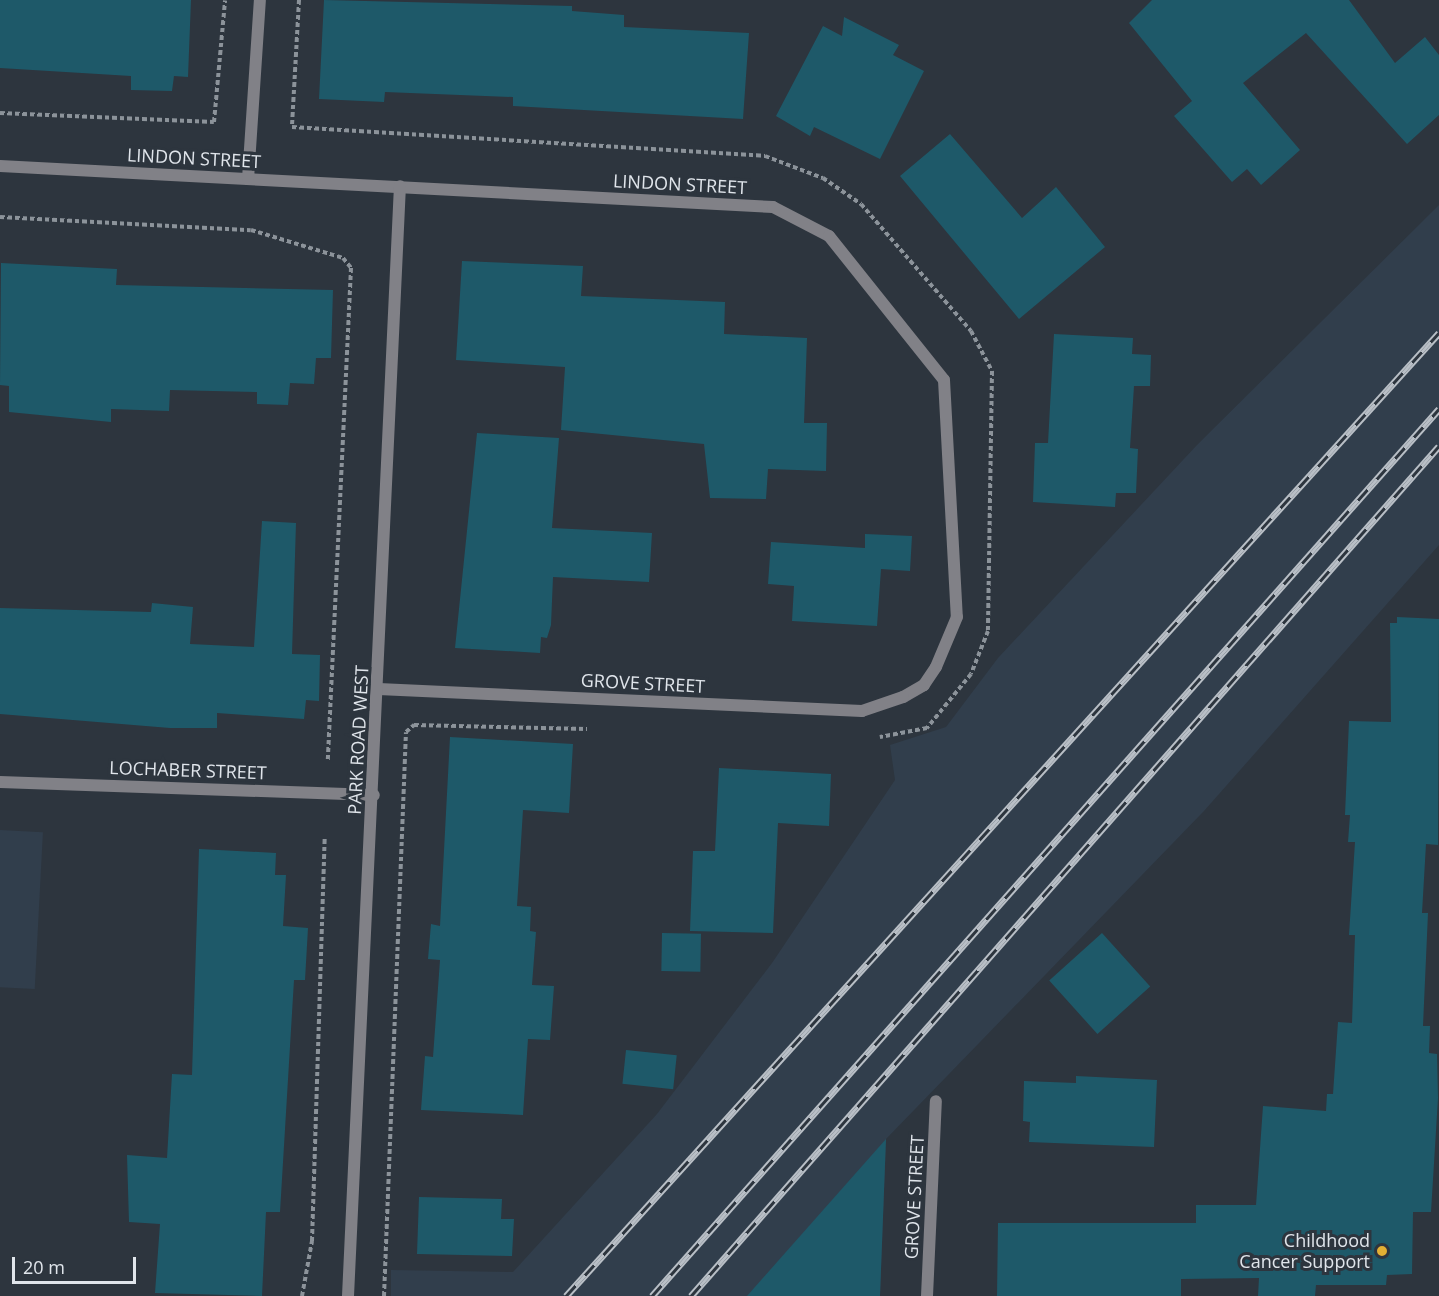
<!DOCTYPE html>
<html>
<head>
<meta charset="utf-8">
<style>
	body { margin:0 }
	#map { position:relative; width:1439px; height:1296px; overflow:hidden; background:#2d353e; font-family:"Open Sans",sans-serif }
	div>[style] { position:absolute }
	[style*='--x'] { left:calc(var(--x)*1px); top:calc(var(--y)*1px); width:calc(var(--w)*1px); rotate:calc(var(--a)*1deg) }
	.built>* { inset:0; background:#313e4c; transform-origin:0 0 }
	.building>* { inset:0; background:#1e5969; transform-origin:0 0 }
	.path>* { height:4px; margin-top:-2px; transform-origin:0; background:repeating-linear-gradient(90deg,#8c939a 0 4.5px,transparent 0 7.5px) }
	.street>* { height:12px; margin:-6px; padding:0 6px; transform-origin:6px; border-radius:6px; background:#818187 }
	.rail>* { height:7px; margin-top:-3.5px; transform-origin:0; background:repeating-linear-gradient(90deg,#2d353e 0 14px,#b9bfc6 0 28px); box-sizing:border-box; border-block:2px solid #b9bfc6 }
	.dots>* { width:16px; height:16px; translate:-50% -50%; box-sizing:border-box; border:3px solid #2d353e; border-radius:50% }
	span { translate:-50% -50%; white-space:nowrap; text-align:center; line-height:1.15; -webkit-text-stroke:6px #2d353e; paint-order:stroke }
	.street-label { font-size:18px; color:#e0e5eb }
	.poi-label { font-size:18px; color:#e0e5eb }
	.right { translate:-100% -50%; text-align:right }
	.scale { position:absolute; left:12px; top:1257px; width:124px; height:27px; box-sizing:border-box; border:3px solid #e0e5eb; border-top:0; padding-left:8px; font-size:18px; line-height:21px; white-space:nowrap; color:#e0e5eb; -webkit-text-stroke:4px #2d353e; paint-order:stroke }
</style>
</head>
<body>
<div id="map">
	<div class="built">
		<i style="clip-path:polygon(1439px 205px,1439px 545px,1204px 811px,886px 1139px,880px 1296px,391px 1296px,391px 1270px,513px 1272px,657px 1114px,772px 963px,895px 780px,890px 745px,946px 727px,998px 658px,1197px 445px)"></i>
		<i style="left:0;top:830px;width:43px;height:157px;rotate:3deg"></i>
	</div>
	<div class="building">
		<i style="clip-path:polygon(0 0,191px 0,188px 77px,174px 76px,172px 91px,131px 90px,131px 76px,0 68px)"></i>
		<i style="clip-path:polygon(324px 0,572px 6px,572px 11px,624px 15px,624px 27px,749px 33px,743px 119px,513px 106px,513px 97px,385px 92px,384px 102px,319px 99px)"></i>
		<i style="clip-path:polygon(1152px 0,1349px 0,1395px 63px,1425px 37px,1439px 55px,1439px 115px,1407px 144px,1306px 33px,1243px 83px,1300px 150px,1261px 185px,1247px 169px,1232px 182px,1174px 116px,1192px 101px,1129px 23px)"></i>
		<i style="clip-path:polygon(844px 17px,899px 45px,893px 55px,924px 71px,880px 159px,814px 127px,810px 136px,776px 116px,823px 26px,842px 36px)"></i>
		<i style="clip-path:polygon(950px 134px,1022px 218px,1056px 187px,1105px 247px,1019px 319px,900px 176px)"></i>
		<i style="clip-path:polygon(462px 261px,583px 266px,581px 296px,725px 302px,724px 334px,807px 338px,804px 423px,827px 423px,826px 471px,768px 469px,766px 499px,710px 498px,704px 444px,561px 430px,565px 367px,456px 360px)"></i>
		<i style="clip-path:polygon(1px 263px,117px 269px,116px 285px,333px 290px,331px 358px,316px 358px,314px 384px,290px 383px,288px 405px,257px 404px,257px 392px,170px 390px,169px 411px,111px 409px,111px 422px,9px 412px,9px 386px,0 385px)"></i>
		<i style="clip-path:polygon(1054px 334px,1133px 338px,1132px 354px,1151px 355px,1150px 386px,1134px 386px,1130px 448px,1138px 449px,1136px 493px,1116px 493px,1115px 507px,1033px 502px,1035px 443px,1048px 443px)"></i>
		<i style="clip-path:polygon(477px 433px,559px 438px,552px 528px,652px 533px,649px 582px,553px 577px,551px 625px,547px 638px,541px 637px,540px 653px,455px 648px)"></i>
		<i style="clip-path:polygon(262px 521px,296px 523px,292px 654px,320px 655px,319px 701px,306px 700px,304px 719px,217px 713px,217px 728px,170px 728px,0 714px,0 608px,151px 612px,152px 603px,193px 607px,190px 644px,254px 647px)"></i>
		<i style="clip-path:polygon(865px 534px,912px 536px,910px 571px,881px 569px,877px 626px,792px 621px,794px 586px,768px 584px,771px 542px,865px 548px)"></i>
		<i style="clip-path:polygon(1397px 617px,1439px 619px,1438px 845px,1426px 844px,1422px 913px,1428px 913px,1423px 1026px,1430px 1026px,1429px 1053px,1437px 1054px,1438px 1098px,1431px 1212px,1413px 1212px,1412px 1274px,1387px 1275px,1386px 1285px,1316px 1285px,1315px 1296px,1258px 1296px,1259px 1278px,1181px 1279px,1181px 1296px,997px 1296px,998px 1223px,1196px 1223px,1196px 1205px,1256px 1205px,1263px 1106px,1326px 1111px,1327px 1094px,1333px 1094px,1338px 1022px,1352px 1023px,1355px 935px,1349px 935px,1355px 842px,1348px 842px,1350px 815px,1345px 815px,1349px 721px,1391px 722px,1390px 623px,1397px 623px)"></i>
		<i style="clip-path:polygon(450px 737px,573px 744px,569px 813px,523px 810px,517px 906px,531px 907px,530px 931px,536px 932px,532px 985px,554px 986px,550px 1040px,528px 1039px,523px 1115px,421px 1110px,425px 1056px,433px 1057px,440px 960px,428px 959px,431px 924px,440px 926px)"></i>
		<i style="clip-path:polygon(719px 768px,831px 774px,829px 826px,778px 823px,773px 933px,690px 931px,693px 851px,715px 851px)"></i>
		<i style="clip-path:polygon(199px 849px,276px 853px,275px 875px,286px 875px,283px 926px,308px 928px,305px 980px,294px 980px,280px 1212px,266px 1212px,262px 1296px,155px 1293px,160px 1224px,129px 1222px,127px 1155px,167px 1158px,172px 1074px,192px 1075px)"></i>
		<i style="left:662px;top:933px;width:39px;height:38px;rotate:1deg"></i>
		<i style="left:1102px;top:933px;width:72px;height:71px;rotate:48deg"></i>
		<i style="left:626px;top:1050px;width:51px;height:34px;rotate:6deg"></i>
		<i style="clip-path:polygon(1076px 1076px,1157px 1080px,1154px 1147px,1029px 1142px,1030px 1122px,1023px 1121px,1024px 1081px,1076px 1083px)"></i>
		<i style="clip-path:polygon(886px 1139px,880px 1296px,747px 1296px)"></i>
		<i style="clip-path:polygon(419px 1197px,502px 1199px,501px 1219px,514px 1219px,512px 1256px,417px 1254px)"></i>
	</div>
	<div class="path">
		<i style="--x:299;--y:0;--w:127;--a:93.2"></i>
		<i style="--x:292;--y:127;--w:474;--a:3.5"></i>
		<i style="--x:765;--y:156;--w:62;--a:20.8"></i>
		<i style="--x:823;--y:178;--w:46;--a:34.4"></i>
		<i style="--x:861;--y:204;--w:168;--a:49.1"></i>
		<i style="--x:971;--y:331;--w:45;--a:62.3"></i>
		<i style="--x:992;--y:371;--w:260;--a:90.9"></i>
		<i style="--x:988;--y:631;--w:46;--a:111.6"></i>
		<i style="--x:971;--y:674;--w:70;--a:129.2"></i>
		<i style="--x:927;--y:728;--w:48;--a:169.2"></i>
		<i style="--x:0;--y:113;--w:214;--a:2.4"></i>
		<i style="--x:214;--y:122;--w:122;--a:-84.8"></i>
		<i style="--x:0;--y:217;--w:251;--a:3"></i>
		<i style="--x:251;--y:230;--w:96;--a:16.9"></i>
		<i style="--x:343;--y:258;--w:13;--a:51"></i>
		<i style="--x:351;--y:268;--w:494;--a:92.7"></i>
		<i style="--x:302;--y:1296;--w:56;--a:-79.7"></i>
		<i style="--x:312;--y:1241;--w:405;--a:-88.2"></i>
		<i style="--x:384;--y:1296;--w:564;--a:-87.77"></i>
		<i style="--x:406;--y:732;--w:11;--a:-41"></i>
		<i style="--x:414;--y:725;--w:173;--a:1.3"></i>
	</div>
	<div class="street">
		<i style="--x:0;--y:166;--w:774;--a:3.04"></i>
		<i style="--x:773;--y:207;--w:63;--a:27.4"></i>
		<i style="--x:829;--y:236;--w:184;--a:51.4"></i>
		<i style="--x:944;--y:380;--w:237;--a:86.9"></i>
		<i style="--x:957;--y:617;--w:54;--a:112.8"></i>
		<i style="--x:936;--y:667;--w:22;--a:124"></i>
		<i style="--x:924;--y:685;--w:24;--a:150"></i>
		<i style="--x:903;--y:697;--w:43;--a:161.1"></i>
		<i style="--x:862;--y:711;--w:484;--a:-177.4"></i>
		<i style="--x:248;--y:179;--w:179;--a:-86.2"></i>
		<i style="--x:0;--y:782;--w:374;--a:2"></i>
		<i style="--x:348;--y:1296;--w:1111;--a:-87.32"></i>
		<i style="--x:927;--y:1296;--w:195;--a:-87.4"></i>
	</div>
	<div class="rail">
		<i style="--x:566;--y:1296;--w:1300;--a:-47.81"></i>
		<i style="--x:652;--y:1296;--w:1186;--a:-48.42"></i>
		<i style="--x:691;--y:1296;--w:1132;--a:-48.65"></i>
	</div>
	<div class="dots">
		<i style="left:1382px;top:1251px;background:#e2af34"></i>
	</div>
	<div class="street-label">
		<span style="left:194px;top:158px;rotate:3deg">LINDON STREET</span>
		<span style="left:680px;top:184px;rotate:3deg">LINDON STREET</span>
		<span style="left:643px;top:683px;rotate:3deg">GROVE STREET</span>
		<span style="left:358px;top:740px;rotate:-87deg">PARK ROAD WEST</span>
		<span style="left:188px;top:770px;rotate:2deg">LOCHABER STREET</span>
		<span style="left:914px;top:1197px;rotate:-87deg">GROVE STREET</span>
	</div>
	<div class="poi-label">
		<span class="right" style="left:1370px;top:1251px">Childhood<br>Cancer Support</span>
	</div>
	<div class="scale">20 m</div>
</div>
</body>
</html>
